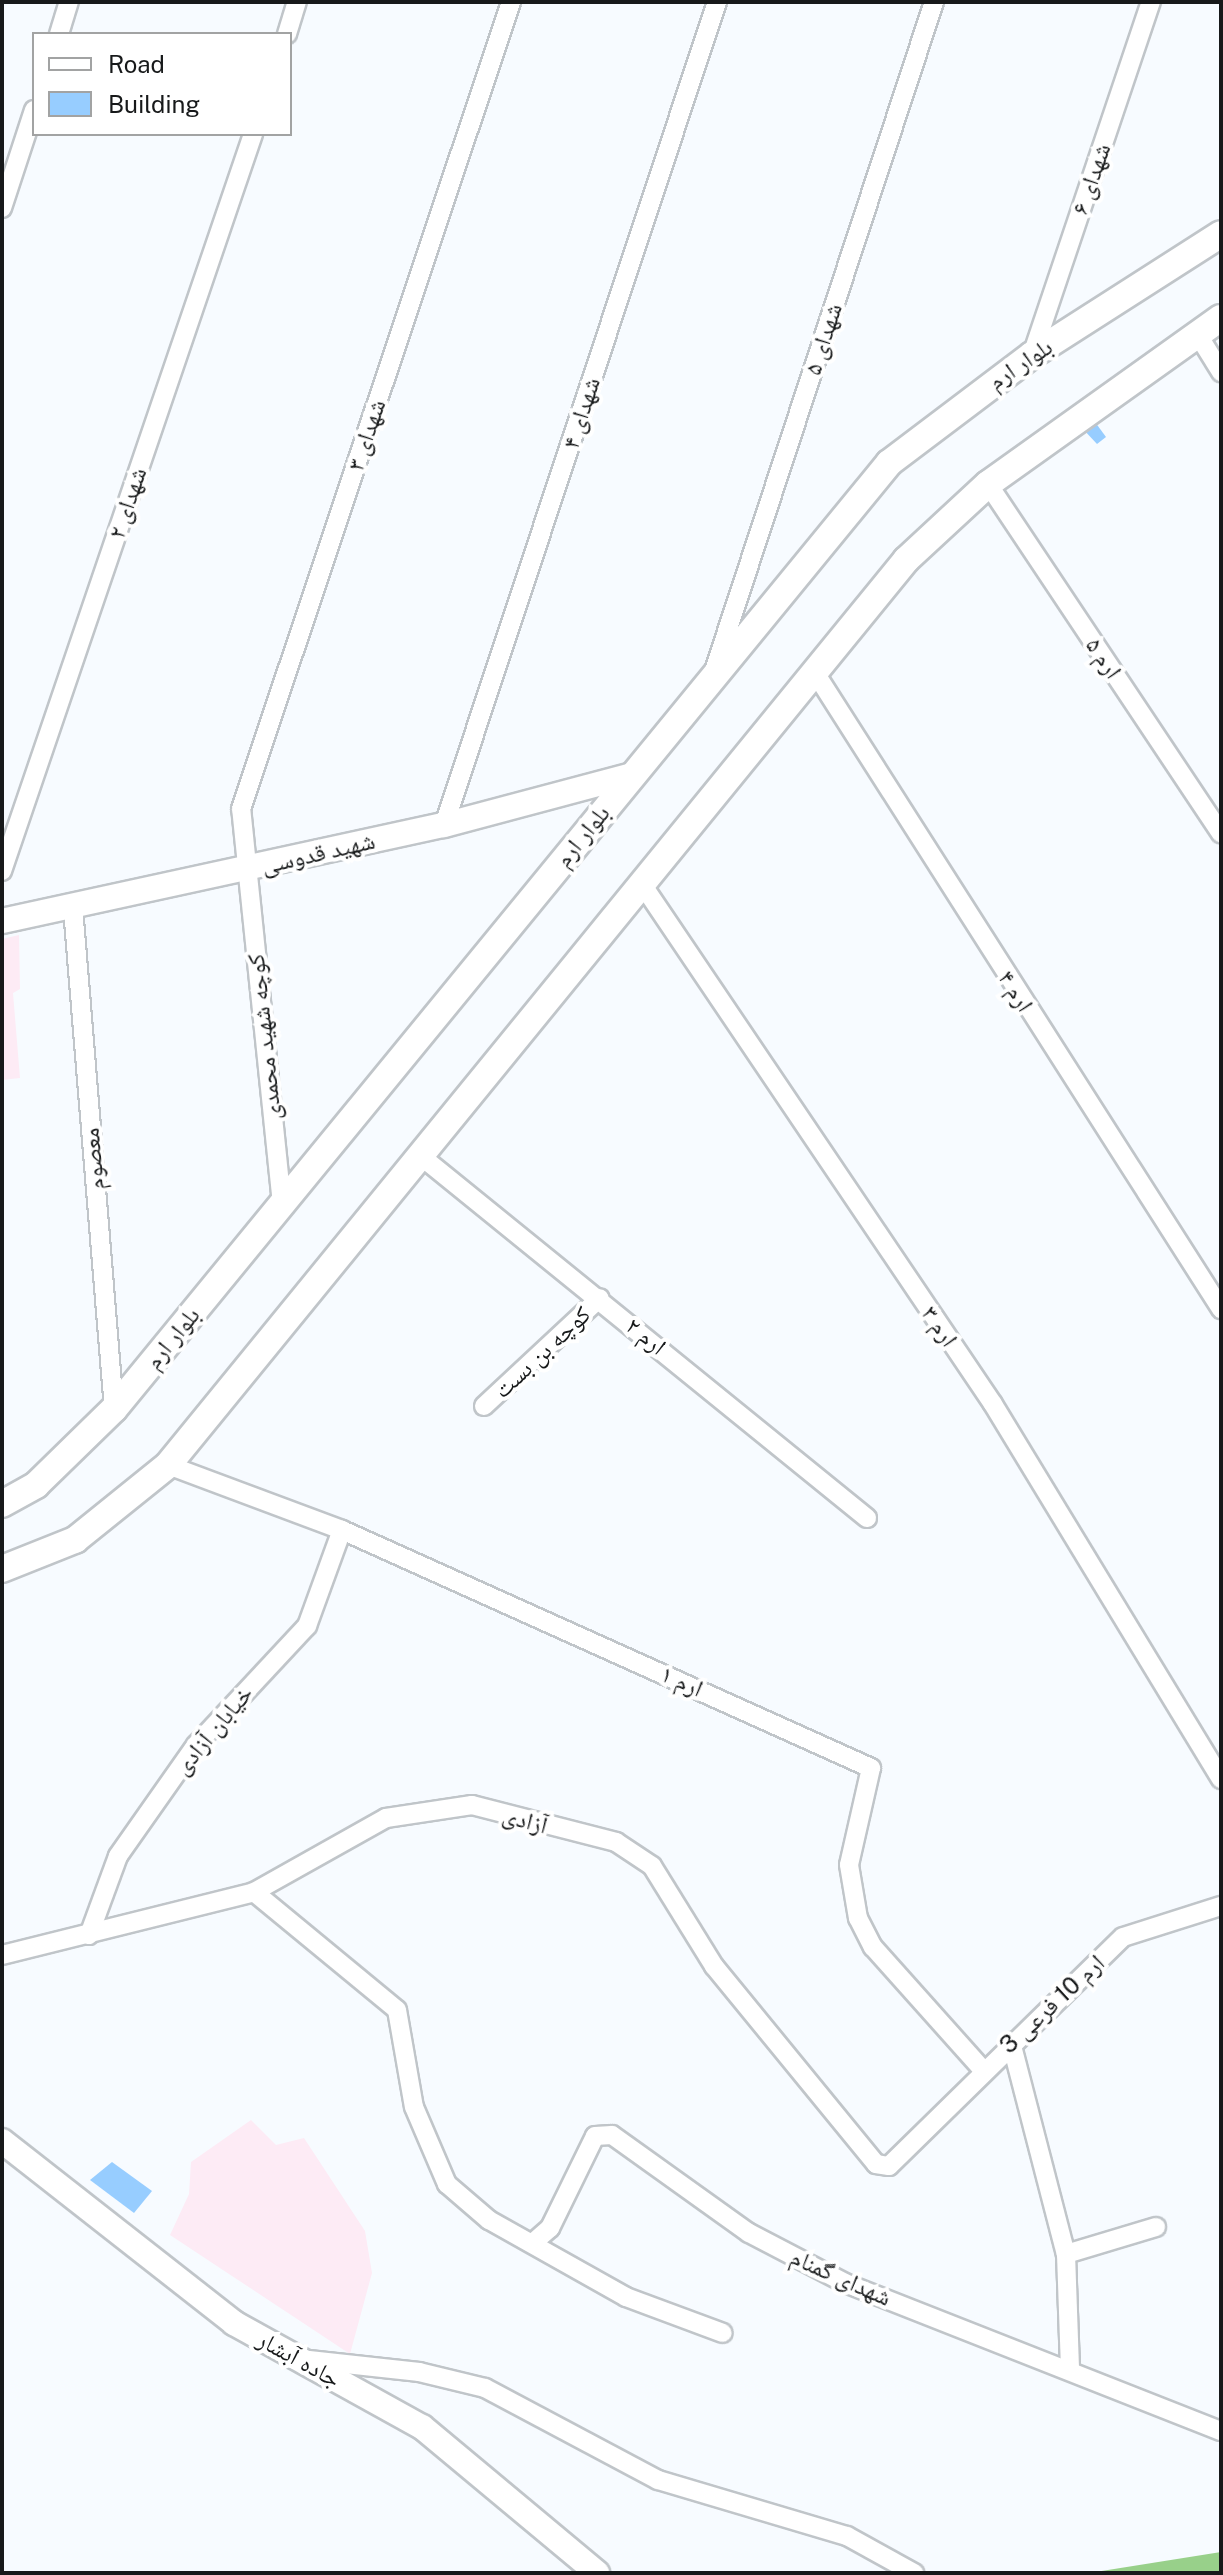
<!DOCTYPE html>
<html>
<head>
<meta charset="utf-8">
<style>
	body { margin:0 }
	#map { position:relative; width:1223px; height:2575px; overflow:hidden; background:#f7fbff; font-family:"Public Sans","Noto Naskh Arabic",sans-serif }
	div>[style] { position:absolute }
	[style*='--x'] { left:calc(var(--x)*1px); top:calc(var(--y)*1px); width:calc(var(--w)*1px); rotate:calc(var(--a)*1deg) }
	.education>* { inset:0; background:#fdebf5 }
	.forest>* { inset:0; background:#98d08a }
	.building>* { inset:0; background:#97cdff }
	.roads { filter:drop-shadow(2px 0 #c0c5c9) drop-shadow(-2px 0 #c0c5c9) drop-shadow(0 2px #c0c5c9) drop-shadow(0 -2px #c0c5c9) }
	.minor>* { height:18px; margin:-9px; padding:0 9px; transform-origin:9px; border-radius:9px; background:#fff }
	.tertiary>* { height:24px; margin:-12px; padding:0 12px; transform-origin:12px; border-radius:12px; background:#fff }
	.secondary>* { height:26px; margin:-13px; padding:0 13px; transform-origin:13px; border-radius:13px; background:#fff }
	span { translate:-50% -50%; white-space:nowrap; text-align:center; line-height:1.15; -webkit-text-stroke:8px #fff; paint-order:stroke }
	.street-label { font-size:24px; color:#17191a }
	.frame { position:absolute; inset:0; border:4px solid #17191a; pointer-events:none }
	.legend { position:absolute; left:32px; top:32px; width:260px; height:104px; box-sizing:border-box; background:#fff; border:2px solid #a2a3a3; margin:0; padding:10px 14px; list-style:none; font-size:24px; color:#17191a }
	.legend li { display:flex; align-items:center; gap:16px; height:40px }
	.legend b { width:40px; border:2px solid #a2a3a3 }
</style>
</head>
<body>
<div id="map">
	<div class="education">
		<i style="clip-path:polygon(19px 935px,20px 989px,13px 993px,20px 1078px,2px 1080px,2px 939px)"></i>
		<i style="clip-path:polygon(251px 2120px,276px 2145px,304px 2138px,365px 2231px,372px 2273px,350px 2354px,170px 2235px,189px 2194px,191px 2162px)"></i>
	</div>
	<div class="forest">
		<i style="clip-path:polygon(1221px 2552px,1221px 2573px,1089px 2573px)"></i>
	</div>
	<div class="building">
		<i style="clip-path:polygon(1095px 422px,1106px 437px,1097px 444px,1082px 428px)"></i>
		<i style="clip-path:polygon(112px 2162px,152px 2191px,134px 2213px,90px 2180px)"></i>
	</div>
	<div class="roads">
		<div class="minor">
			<i style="--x:59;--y:34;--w:34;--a:-73"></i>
			<i style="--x:287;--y:34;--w:34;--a:-73"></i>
			<i style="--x:2;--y:208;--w:103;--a:-71.9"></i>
			<i style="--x:1198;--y:335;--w:44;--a:58.1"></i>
			<i style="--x:1032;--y:355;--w:373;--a:-71.4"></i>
			<i style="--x:988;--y:484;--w:420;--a:56.3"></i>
			<i style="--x:715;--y:668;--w:701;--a:-71.8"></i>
			<i style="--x:814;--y:671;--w:757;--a:57.46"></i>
			<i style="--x:444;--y:825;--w:867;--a:-71.65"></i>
			<i style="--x:2;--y:871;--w:779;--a:-71.19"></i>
			<i style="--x:642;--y:884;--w:627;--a:55.98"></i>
			<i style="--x:993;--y:1404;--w:439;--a:58.7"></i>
			<i style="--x:73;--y:908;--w:503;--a:85.32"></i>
			<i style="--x:422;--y:1157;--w:573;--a:39.05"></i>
			<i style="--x:282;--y:1204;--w:397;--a:-95.9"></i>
			<i style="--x:241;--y:809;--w:851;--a:-71.5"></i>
			<i style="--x:484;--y:1406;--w:158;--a:-43"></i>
			<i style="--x:168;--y:1465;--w:186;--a:20.5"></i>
			<i style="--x:342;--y:1530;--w:580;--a:24.22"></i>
			<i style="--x:871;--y:1768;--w:99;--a:102.8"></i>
			<i style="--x:849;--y:1865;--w:54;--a:80.4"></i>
			<i style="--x:858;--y:1918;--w:33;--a:63"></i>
			<i style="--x:873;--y:1947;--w:164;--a:48.2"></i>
			<i style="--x:254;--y:1892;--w:185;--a:39.5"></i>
			<i style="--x:397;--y:2010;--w:98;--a:80.1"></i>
			<i style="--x:414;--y:2107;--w:84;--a:66.8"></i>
			<i style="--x:447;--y:2184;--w:55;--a:40.6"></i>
			<i style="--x:489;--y:2220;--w:157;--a:29.3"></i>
			<i style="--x:626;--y:2297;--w:103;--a:20.4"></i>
			<i style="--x:89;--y:1935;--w:84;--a:-69.8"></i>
			<i style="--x:118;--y:1856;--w:136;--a:-54.9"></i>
			<i style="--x:196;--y:1745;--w:163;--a:-47"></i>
			<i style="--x:307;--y:1626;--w:102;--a:-70"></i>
			<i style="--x:2;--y:1955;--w:260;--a:-14"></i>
			<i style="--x:254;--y:1892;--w:151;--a:-29.3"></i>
			<i style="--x:386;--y:1818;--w:87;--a:-8.6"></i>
			<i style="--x:472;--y:1805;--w:149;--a:14.4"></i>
			<i style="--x:616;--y:1842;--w:43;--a:33.7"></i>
			<i style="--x:652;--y:1866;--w:118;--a:58.2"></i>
			<i style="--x:714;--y:1966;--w:256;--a:50.7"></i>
			<i style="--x:876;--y:2164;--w:13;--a:9"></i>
			<i style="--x:889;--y:2166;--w:327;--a:-44.4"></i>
			<i style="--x:1123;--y:1937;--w:103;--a:-17.6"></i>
			<i style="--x:1011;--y:2042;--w:219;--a:75.5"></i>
			<i style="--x:1066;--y:2254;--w:94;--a:-16.7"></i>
			<i style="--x:535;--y:2241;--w:20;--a:-41"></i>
			<i style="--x:550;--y:2228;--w:102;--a:-63.9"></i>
			<i style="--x:595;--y:2136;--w:17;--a:-3"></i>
			<i style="--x:612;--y:2135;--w:168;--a:35.6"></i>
			<i style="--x:749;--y:2233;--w:108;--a:27.5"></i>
			<i style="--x:845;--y:2283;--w:404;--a:21.5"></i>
			<i style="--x:1066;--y:2254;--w:116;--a:88"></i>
			<i style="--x:309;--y:2360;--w:111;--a:6.2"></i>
			<i style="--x:419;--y:2372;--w:68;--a:13.6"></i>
			<i style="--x:485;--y:2388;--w:196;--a:28"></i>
			<i style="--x:658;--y:2480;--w:197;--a:16.5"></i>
			<i style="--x:847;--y:2536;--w:77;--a:28.9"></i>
		</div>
		<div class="tertiary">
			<i style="--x:2;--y:921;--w:452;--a:-12.3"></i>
			<i style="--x:444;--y:825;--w:195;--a:-14.9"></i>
			<i style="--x:2;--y:2141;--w:295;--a:38.1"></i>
			<i style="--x:234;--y:2323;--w:215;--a:29"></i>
			<i style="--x:422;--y:2427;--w:228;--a:39.8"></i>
		</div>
		<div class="secondary">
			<i style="--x:2;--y:1504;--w:39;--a:-29"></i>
			<i style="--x:36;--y:1485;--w:109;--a:-44.3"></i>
			<i style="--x:114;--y:1409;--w:1223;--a:-50.67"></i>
			<i style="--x:889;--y:463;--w:179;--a:-37.1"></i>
			<i style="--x:1032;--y:355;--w:224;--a:-32.6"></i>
			<i style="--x:2;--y:1569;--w:79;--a:-21.7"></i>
			<i style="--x:75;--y:1540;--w:119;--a:-38.9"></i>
			<i style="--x:168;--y:1465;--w:1168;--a:-50.8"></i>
			<i style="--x:906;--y:560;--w:112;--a:-42.8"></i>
			<i style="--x:988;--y:484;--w:286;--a:-35.5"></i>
		</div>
	</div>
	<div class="street-label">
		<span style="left:1091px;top:179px;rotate:-71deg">شهدای ۶</span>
		<span style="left:823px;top:339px;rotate:-72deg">شهدای ۵</span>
		<span style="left:1020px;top:364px;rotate:-34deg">بلوار ارم</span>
		<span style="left:581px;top:413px;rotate:-72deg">شهدای ۴</span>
		<span style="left:366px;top:435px;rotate:-71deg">شهدای ۳</span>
		<span style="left:127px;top:503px;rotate:-71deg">شهدای ۲</span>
		<span style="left:1104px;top:658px;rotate:56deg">ارم ۵</span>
		<span style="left:582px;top:836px;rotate:-51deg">بلوار ارم</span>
		<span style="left:318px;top:853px;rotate:-13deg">شهید قدوسی</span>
		<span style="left:1016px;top:991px;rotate:58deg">ارم ۴</span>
		<span style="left:264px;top:1037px;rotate:-96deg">کوچه شهید محمدی</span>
		<span style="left:93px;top:1159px;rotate:-95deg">معصوم</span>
		<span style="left:940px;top:1326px;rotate:56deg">ارم ۳</span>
		<span style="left:646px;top:1336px;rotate:39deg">ارم ۲</span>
		<span style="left:172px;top:1338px;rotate:-51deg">بلوار ارم</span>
		<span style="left:542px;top:1352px;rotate:-43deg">کوچه بن بست</span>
		<span style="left:682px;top:1681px;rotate:24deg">ارم ۱</span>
		<span style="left:213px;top:1730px;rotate:-50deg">خیابان آزادی</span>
		<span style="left:525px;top:1820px;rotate:15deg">آزادی</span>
		<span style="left:1052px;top:2004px;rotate:-43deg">ارم 10 فرعی 3</span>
		<span style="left:841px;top:2277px;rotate:24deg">شهدای گمنام</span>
		<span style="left:299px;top:2359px;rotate:29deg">جاده آبشار</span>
	</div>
	<div class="frame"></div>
	<ul class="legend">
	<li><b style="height:10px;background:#fff"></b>Road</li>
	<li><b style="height:22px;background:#97cdff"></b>Building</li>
	</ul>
</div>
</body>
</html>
